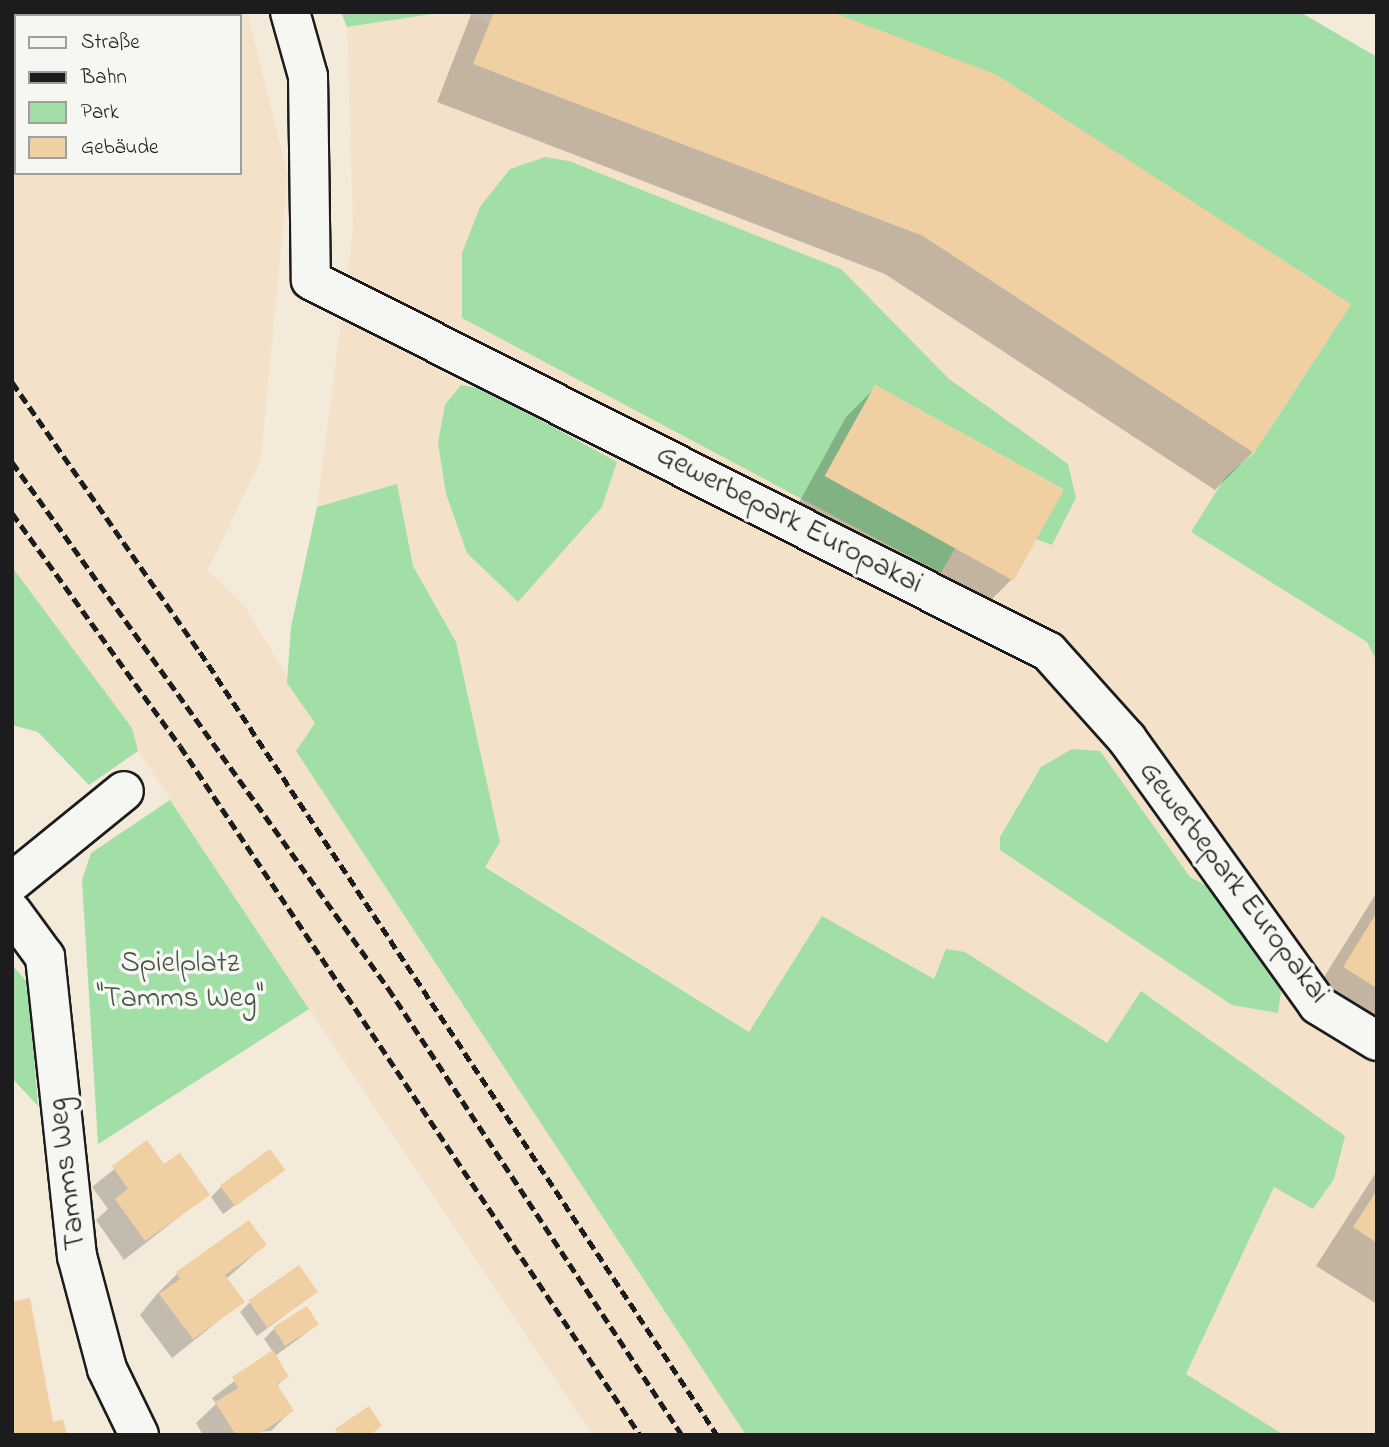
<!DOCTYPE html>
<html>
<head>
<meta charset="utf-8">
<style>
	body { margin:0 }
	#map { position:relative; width:1389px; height:1447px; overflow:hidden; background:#f4eada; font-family:"Indie Flower",sans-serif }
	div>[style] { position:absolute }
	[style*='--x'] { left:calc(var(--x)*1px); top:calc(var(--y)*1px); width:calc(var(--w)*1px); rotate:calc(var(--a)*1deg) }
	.built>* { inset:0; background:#f3e2c9 }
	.green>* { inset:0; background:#a1dfa6 }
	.shadow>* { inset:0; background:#0003 }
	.building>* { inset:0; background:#f0cfa2; transform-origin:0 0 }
	.roads { filter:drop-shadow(2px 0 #1c1c1c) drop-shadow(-2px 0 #1c1c1c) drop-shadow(0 2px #1c1c1c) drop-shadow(0 -2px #1c1c1c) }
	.minor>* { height:38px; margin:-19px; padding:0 19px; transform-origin:19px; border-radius:19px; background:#f6f6f2 }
	.rail>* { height:5px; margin-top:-2.5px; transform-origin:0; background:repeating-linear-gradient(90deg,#1c1c1c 0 10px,transparent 0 15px) }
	span { translate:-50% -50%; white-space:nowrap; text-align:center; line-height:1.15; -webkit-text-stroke:7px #f6f6f2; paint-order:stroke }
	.street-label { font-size:30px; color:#1c1c1c }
	.park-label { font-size:30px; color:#445645 }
	.frame { position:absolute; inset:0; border:14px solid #1c1c1c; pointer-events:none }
	.legend { position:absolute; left:14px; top:14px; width:228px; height:161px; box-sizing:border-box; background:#f6f6f2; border:2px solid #9f9f9c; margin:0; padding:9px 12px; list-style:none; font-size:21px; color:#1c1c1c }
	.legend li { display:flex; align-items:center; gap:14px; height:35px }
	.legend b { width:35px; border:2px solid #9f9f9c }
</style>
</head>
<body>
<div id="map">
	<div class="built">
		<i style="clip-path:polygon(evenodd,12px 12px,247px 12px,288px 175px,261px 459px,208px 570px,246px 608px,315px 723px,296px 751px,746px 1435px,592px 1435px,138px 751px,132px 728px,12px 567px,12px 12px,16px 16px,240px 16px,240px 173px,16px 173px,16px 16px)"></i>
		<i style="clip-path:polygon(445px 12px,467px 12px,489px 24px,494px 12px,832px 12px,1351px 304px,1254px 453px,1225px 476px,1192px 531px,1367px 642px,1377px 662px,1377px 1435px,1284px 1435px,1186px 1374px,1274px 1187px,1141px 991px,1107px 1043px,965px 952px,934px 979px,822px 916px,750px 1032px,485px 866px,500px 842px,456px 642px,413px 566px,397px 485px,317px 507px,353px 230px,347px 27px)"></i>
	</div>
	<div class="green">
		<i style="clip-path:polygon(341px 12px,445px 12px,347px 27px)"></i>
		<i style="clip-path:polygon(832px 12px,1300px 12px,1377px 57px,1377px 662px,1367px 642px,1191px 532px,1226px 476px,1254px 453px,1351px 304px)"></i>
		<i style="clip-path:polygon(545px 157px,569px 161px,841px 269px,949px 379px,1068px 464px,1076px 498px,1052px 545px,1036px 539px,1063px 489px,875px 385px,826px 476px,956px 547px,941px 573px,462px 318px,462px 253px,480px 207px,510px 169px)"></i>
		<i style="clip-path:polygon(461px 385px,483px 389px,617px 462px,602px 507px,518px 602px,467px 553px,446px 494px,438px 443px,445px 405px)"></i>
		<i style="clip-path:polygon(397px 484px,413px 566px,456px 642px,500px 842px,485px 867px,749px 1032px,822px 916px,934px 979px,946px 949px,965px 952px,1107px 1043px,1141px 991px,1345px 1136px,1334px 1179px,1313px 1209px,1274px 1187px,1186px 1374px,1284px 1435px,746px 1435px,296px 751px,315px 723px,287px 683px,291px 627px,317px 507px)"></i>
		<i style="clip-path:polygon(12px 567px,132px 728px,138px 751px,89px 785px,38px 732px,12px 725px)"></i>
		<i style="clip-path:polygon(1072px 749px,1100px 751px,1190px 877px,1212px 889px,1282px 985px,1278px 1013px,1232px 1005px,1000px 850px,1000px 837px,1041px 767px)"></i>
		<i style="clip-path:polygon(170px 800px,309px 1009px,98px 1144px,82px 880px,91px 853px)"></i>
		<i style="clip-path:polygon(12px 965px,28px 983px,38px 1106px,12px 1078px)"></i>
	</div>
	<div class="shadow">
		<i style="clip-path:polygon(472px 12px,827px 12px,1349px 305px,1253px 452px,1215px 490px,885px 274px,437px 102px)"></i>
		<i style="clip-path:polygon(876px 387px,1012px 579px,983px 608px,797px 506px,846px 417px)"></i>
		<i style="clip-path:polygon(1377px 892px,1377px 1049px,1306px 1006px)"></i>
		<i style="clip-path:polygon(147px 1143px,164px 1167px,207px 1195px,124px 1260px,96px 1220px,108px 1209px,92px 1187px)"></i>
		<i style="clip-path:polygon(283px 1170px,223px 1214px,211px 1197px,221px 1187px)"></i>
		<i style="clip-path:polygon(1377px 1171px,1377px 1304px,1316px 1266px)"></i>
		<i style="clip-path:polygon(265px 1245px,226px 1279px,242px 1302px,172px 1358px,140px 1315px,157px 1294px,177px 1274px)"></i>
		<i style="clip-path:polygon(316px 1292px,257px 1336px,240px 1312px,250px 1302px)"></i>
		<i style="clip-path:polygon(317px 1325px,275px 1356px,287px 1376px,276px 1387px,291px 1411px,271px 1431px,203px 1435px,196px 1423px,216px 1404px,212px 1398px,273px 1352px,264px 1339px,274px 1329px)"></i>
	</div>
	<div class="building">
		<i style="clip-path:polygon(494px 12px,832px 12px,997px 75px,1351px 304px,1254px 453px,923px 236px,473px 64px)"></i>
		<i style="left:875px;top:385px;width:216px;height:104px;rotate:29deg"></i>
		<i style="clip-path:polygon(1377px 912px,1377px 988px,1343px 967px)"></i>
		<i style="clip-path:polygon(147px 1140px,164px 1164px,180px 1153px,210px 1195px,145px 1241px,115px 1199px,128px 1189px,112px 1166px)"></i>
		<i style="left:270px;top:1149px;width:26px;height:62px;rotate:54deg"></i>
		<i style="clip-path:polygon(1377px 1190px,1377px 1243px,1353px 1227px)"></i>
		<i style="clip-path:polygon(249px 1220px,267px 1245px,225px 1275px,245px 1302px,193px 1339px,159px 1294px,180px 1279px,176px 1272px)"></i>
		<i style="left:299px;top:1265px;width:33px;height:62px;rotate:55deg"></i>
		<i style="clip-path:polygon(30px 1298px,53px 1422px,63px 1419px,67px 1435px,12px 1435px,12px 1302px)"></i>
		<i style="left:307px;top:1306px;width:22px;height:40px;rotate:58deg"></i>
		<i style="clip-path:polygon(273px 1350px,289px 1377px,277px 1384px,294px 1411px,257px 1435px,236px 1435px,215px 1402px,238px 1388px,232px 1377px)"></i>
		<i style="clip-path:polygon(369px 1406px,382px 1426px,370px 1435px,339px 1435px,335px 1429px)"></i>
	</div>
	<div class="roads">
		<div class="minor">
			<i style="--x:290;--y:12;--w:66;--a:74.3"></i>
			<i style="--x:308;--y:76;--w:204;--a:89.2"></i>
			<i style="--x:311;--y:280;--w:826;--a:26.75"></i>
			<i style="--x:1049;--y:652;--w:117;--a:48.1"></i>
			<i style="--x:1127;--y:739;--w:327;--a:54.3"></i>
			<i style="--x:1318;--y:1005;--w:69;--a:31.4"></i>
			<i style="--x:12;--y:882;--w:144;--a:-39.1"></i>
			<i style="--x:12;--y:912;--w:56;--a:53.7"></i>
			<i style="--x:45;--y:957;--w:301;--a:83.9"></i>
			<i style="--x:77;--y:1256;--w:117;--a:75.1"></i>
			<i style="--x:107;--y:1369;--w:73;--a:64.1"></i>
		</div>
	</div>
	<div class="rail">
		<i style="--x:12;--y:382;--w:329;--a:55.2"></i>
		<i style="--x:200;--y:652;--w:938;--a:56.56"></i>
		<i style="--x:12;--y:462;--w:647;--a:54.44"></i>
		<i style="--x:388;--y:988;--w:535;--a:56.67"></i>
		<i style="--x:12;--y:513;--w:287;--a:54.2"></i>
		<i style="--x:180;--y:746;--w:828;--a:56.27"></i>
	</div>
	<div class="street-label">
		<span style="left:789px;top:520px;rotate:27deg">Gewerbepark Europakai</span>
		<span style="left:1233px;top:883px;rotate:53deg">Gewerbepark Europakai</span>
		<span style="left:68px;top:1174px;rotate:-97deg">Tamms Weg</span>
	</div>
	<div class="park-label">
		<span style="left:180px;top:981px">Spielplatz<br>"Tamms Weg"</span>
	</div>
	<div class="frame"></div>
	<ul class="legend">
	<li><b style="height:9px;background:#f6f6f2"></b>Straße</li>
	<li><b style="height:9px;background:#1c1c1c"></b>Bahn</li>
	<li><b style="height:19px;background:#a1dfa6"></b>Park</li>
	<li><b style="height:19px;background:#f0cfa2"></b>Gebäude</li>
	</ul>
</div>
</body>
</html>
